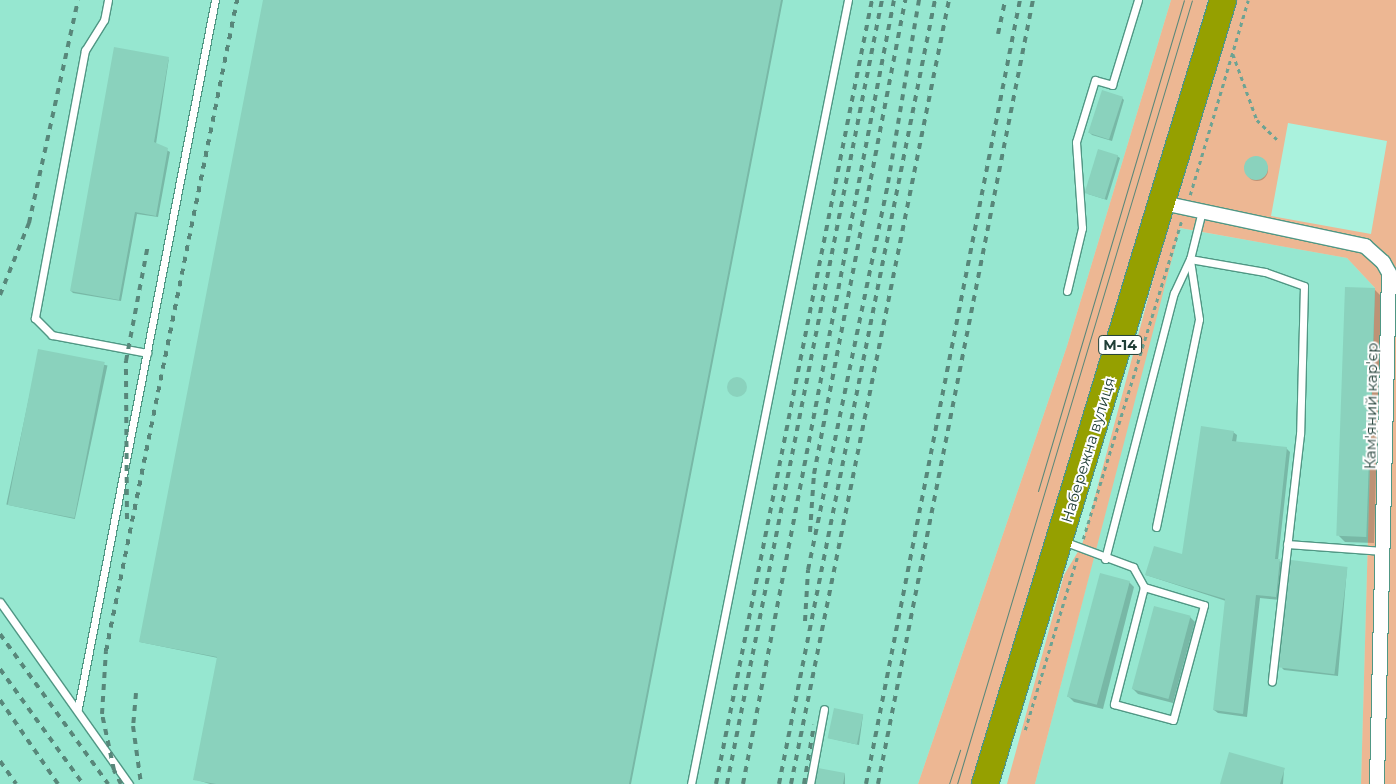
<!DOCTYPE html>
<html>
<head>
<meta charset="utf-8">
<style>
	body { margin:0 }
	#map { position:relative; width:1396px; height:784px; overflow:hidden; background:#aaf2dd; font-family:Montserrat,sans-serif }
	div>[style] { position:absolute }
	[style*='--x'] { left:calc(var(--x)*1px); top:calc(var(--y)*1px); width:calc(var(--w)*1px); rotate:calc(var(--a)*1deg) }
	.built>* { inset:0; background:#96e7d0 }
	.green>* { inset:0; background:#edb793 }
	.shadow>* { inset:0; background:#0003; transform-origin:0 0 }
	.round { border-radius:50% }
	.building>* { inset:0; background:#8ad2bd; transform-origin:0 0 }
	.path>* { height:2.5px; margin-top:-1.25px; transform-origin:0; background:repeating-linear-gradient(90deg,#6da393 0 4px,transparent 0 8px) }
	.roads { filter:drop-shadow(1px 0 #509784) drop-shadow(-1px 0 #509784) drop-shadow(0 1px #509784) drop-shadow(0 -1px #509784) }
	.lane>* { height:7px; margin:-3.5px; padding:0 3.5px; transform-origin:3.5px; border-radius:3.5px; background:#fff }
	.street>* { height:14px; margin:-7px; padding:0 7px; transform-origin:7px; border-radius:7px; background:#fff }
	.highway>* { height:26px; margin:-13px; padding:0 13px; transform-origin:13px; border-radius:13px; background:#95a000 }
	.tram>* { height:1px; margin:-0.5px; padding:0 0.5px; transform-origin:0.5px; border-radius:0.5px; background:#58877a }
	.rail>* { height:4px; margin-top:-2px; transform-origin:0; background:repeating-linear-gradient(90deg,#58877a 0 6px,transparent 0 12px) }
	span { translate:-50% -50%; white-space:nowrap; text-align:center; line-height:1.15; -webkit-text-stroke:4px #fff; paint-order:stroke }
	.shield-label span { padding:1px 4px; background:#fff; border:1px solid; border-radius:4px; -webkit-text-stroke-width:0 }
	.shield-label { font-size:14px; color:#203e36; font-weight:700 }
	.street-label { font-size:15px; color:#203e36 }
</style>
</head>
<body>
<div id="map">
	<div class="built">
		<i style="clip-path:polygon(0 0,1171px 0,1067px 346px,918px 784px,0 784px)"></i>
		<i style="clip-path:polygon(1179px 228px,1347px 258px,1375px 288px,1361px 784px,1035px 784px)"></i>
	</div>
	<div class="green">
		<i style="clip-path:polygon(1171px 0,1208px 0,975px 784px,918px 784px,1067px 346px)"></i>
		<i style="clip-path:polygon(evenodd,1235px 0,1396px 0,1396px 784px,1361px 784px,1375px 288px,1347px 258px,1180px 228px,1035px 784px,1007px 784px,1064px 575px,1082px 545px,1173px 205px,1235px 0,1288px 123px,1387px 141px,1371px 234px,1271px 216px,1288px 123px)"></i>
	</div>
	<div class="shadow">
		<i style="clip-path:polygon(264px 0,783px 0,631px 784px,210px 784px,194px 779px,218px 658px,140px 642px)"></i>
		<i style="clip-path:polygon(169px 58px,156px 144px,170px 152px,158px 217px,137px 214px,121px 301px,73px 293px,71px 291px)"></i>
		<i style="clip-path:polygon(1122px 98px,1124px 100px,1112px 141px,1092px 135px,1090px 133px)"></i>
		<i style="clip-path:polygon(1117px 156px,1120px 158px,1107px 200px,1088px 194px)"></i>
		<i class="round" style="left:1246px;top:159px;width:22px;height:22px"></i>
		<i style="clip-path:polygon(1374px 289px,1381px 296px,1374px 543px,1345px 542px,1339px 536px)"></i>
		<i style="left:39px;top:351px;width:70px;height:157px;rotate:12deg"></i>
		<i style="clip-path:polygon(1233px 432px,1237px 435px,1236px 443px,1286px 448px,1290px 452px,1278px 560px,1284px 564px,1280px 600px,1260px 598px,1247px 717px,1218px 713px,1214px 710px,1226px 601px,1146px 575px,1183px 556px)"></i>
		<i style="clip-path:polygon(1347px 568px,1338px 676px,1284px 670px,1282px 668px)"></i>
		<i style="clip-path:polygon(1129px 582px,1134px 587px,1103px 709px,1074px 702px,1069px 697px)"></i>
		<i style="clip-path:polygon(1190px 617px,1195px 622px,1173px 703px,1138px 694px,1133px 689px)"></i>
		<i style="clip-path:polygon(863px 715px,859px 745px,829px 738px)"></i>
		<i style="clip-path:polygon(1284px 769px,1283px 784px,1221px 784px)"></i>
		<i style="clip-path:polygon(845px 774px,845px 784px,816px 784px)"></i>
	</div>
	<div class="building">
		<i style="clip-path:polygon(263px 0,781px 0,629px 784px,216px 784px,193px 780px,217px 657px,139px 642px)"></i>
		<i style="clip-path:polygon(114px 47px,169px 57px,154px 142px,168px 148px,156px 216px,135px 212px,119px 300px,70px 291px)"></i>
		<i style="left:1102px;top:90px;width:22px;height:45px;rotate:18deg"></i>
		<i style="left:1098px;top:149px;width:21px;height:46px;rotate:17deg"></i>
		<i class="round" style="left:1244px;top:156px;width:24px;height:24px"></i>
		<i style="left:1345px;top:287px;width:30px;height:249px;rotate:2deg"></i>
		<i style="left:38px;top:349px;width:68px;height:159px;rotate:11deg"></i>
		<i class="round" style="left:727px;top:377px;width:20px;height:20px"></i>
		<i style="clip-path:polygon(1201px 426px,1234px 431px,1232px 441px,1287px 447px,1275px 559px,1280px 559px,1276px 597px,1256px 595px,1243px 714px,1213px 710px,1225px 599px,1145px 575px,1154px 546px,1182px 554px)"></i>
		<i style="left:1291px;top:560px;width:57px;height:108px;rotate:7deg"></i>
		<i style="left:1100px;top:573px;width:31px;height:128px;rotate:15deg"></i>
		<i style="left:1154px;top:606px;width:38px;height:86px;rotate:15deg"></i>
		<i style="left:834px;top:708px;width:30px;height:31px;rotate:12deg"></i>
		<i style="clip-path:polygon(1229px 752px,1285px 768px,1280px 784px,1220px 784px)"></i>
		<i style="clip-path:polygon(818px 768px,845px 773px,843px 784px,815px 784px)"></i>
	</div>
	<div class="path">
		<i style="--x:1233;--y:54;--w:70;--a:70"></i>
		<i style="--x:1257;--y:120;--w:30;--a:44"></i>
		<i style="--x:1190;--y:195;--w:203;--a:-73.4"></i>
		<i style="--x:1083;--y:539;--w:332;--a:-72.8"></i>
		<i style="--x:1025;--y:730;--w:180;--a:-73.2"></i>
	</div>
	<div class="roads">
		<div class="lane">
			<i style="--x:108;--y:0;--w:20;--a:101"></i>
			<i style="--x:104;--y:20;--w:36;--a:122"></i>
			<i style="--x:85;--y:50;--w:273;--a:100.6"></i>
			<i style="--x:35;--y:318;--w:24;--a:45"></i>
			<i style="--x:52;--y:335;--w:97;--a:10.7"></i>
			<i style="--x:1190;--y:259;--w:76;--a:9.8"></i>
			<i style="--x:1265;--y:272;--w:41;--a:19.7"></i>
			<i style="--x:1304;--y:286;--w:148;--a:91.5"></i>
			<i style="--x:1300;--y:434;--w:249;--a:96.5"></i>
			<i style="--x:1067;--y:291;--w:65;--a:-76.6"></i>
			<i style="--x:1082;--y:228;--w:86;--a:-94"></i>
			<i style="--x:1076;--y:142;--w:65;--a:-73"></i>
			<i style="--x:1095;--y:80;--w:18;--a:16"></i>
			<i style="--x:1112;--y:85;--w:89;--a:-73"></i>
			<i style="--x:1156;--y:527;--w:212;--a:-78.3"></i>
			<i style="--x:1199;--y:319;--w:60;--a:-98.7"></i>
			<i style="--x:1063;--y:541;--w:75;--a:20.4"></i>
			<i style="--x:1133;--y:567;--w:23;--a:61"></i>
			<i style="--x:1144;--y:587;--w:121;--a:104.4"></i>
			<i style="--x:1114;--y:704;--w:61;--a:15.2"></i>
			<i style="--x:1173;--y:720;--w:119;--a:-74.9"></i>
			<i style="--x:1204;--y:605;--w:63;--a:-163.3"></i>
			<i style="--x:1287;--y:544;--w:96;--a:4.2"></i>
			<i style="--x:1105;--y:559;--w:275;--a:-75.5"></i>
			<i style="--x:1174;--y:293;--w:38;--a:-65"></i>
			<i style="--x:1190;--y:259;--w:49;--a:-76"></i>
			<i style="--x:0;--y:602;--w:223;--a:54.7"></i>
			<i style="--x:78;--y:708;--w:721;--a:-79.05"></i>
			<i style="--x:691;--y:784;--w:800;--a:-78.68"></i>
			<i style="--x:810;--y:784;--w:76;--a:-79.4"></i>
		</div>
		<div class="street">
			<i style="--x:1163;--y:203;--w:207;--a:12"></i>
			<i style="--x:1365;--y:246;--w:24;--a:42"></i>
			<i style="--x:1383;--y:262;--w:13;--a:61"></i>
			<i style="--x:1389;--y:273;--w:511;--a:91.35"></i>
		</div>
		<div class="highway">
			<i style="--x:985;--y:784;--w:819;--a:-73.11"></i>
		</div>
	</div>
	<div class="tram">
		<i style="--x:1038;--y:491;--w:512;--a:-73.44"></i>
		<i style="--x:949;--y:784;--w:36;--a:-72"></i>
		<i style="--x:957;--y:784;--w:818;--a:-73.31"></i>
	</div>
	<div class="rail">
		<i style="--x:998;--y:34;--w:35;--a:-78"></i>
		<i style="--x:0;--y:295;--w:78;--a:-68.1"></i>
		<i style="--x:29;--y:223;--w:228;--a:-77.6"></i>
		<i style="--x:127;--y:519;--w:158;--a:-90.4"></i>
		<i style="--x:126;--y:361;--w:118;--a:-79.3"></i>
		<i style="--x:810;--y:532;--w:58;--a:-86.1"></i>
		<i style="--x:814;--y:474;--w:483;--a:-79.1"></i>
		<i style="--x:805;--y:621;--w:51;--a:-86.6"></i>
		<i style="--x:808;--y:570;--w:395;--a:-78.3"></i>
		<i style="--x:888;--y:183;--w:186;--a:-80.4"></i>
		<i style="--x:0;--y:634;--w:185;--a:54.2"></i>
		<i style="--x:0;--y:669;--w:142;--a:54.2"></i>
		<i style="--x:136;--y:693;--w:33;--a:95"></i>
		<i style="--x:133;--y:726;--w:59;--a:82.1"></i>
		<i style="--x:0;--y:700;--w:102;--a:55.4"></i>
		<i style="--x:0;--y:761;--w:28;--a:55"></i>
		<i style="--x:121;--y:784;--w:16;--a:-117"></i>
		<i style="--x:114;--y:770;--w:57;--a:-102.1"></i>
		<i style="--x:102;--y:714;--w:63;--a:-86.4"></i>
		<i style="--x:106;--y:651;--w:664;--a:-78.62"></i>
		<i style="--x:716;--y:784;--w:799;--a:-78.75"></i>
		<i style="--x:727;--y:784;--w:799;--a:-78.82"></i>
		<i style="--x:743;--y:784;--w:798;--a:-79.1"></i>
		<i style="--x:779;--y:784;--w:799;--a:-78.75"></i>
		<i style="--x:791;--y:784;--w:800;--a:-78.61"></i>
		<i style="--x:804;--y:784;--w:60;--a:-80.4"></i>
		<i style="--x:866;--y:784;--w:799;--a:-78.89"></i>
		<i style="--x:878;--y:784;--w:799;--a:-78.82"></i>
	</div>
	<div class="shield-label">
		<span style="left:1120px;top:345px">М-14</span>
	</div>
	<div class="street-label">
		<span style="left:1371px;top:406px;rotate:-89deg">Кам'яний кар'єр</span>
		<span style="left:1088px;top:450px;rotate:-73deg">Набережна вулиця</span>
	</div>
</div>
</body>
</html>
